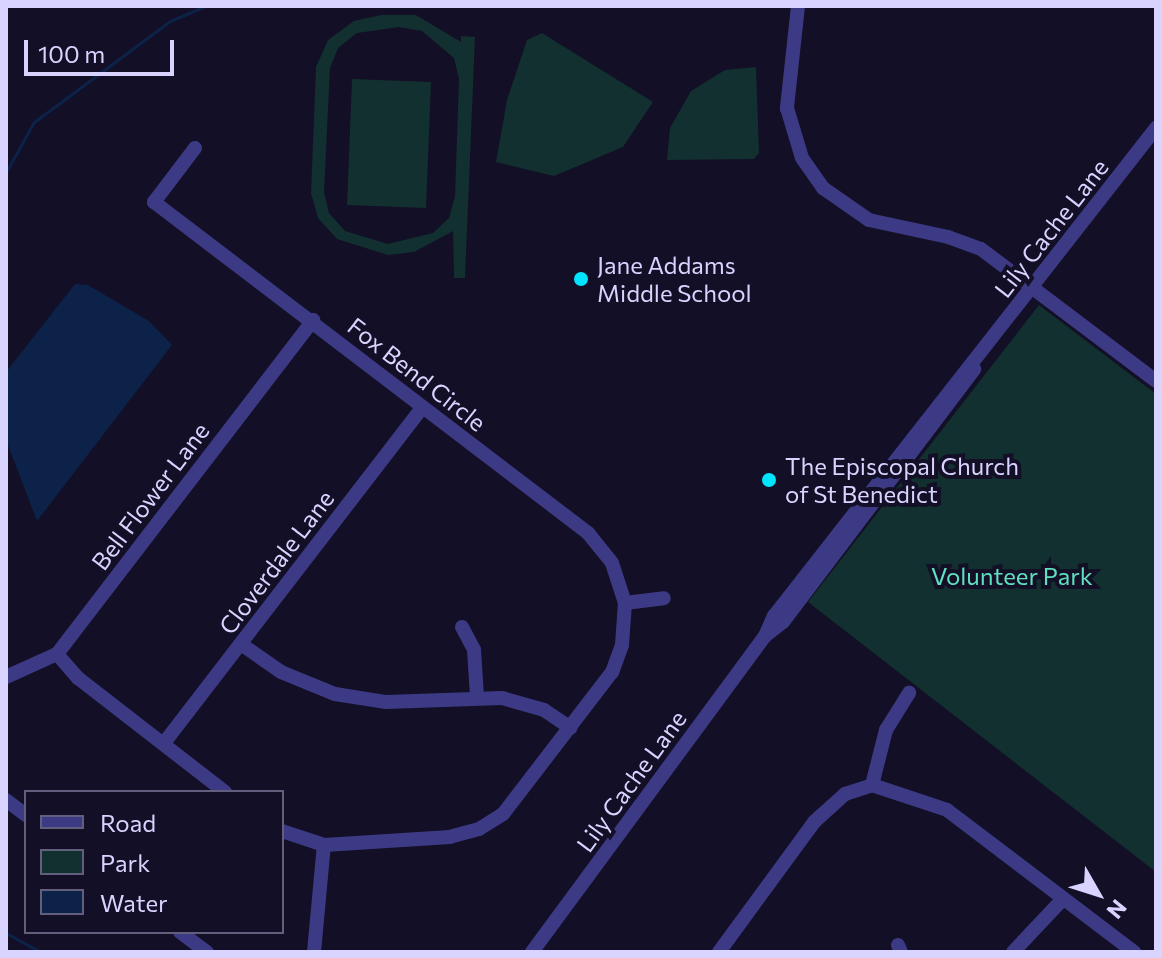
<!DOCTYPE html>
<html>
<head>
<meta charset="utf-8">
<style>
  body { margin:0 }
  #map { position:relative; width:1162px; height:958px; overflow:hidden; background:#130f26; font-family:Commissioner,sans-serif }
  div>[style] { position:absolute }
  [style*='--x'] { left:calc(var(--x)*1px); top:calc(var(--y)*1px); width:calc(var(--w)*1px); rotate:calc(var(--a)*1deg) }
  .green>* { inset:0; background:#12302f }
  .water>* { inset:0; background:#0c2248 }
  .stream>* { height:3px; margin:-1.5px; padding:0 1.5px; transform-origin:1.5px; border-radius:1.5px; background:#0c2248 }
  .minor>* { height:14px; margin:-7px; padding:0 7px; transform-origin:7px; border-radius:7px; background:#3d3a85 }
  .dots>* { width:22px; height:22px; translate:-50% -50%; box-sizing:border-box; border:4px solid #130f26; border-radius:50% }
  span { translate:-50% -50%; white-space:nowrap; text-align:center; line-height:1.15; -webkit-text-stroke:8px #130f26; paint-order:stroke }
  .street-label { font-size:24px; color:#d9d4ff }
  .poi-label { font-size:24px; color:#d9d4ff }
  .left { translate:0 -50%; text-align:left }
  .park-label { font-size:24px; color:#5fe0c0 }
  .frame { position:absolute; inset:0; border:8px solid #d9d4ff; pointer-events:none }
  .legend { position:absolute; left:24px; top:790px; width:260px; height:144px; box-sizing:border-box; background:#130f26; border:2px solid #625e7d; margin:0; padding:10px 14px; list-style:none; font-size:24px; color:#d9d4ff }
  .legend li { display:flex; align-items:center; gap:16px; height:40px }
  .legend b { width:40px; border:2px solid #625e7d }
  .north { position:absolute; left:1058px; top:854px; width:80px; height:80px; -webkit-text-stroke:6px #130f26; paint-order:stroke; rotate:129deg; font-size:22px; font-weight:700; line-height:32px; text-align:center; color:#d9d4ff }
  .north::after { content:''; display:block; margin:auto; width:28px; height:36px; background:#d9d4ff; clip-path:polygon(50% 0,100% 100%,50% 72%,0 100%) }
  .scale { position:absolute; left:24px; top:40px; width:150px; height:36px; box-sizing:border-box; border:4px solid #d9d4ff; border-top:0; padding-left:10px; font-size:24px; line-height:28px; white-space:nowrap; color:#d9d4ff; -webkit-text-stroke:6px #130f26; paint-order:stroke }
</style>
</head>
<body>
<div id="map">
  <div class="green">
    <i style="clip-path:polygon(evenodd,381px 15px,416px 15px,461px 42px,461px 36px,475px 37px,465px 278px,454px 278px,453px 231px,414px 252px,388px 255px,337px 239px,318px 218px,311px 193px,316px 67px,328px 40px,354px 21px,381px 15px,399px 27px,422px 31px,454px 58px,459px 79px,455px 196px,449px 218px,433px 233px,388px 244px,345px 231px,329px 213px,324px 192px,330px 68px,338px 48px,357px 33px,399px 27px)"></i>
    <i style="clip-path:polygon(542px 33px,653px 102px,623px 147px,554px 176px,496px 162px,507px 100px,527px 40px)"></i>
    <i style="clip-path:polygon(756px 67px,759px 153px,754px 159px,667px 160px,670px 128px,691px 91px,725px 70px)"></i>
    <i style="clip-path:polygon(352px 79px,431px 82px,426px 208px,347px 205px)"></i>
    <i style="clip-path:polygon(1039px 305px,1156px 394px,1156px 872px,808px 602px)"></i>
  </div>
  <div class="water">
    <i style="clip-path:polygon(75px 284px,88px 285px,149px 321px,172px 345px,37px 521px,6px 440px,6px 372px)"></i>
  </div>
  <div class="stream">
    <i style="--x:6;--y:172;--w:57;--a:-60.8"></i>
    <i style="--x:34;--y:122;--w:169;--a:-36.6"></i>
    <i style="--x:170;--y:21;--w:38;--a:-23"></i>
    <i style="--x:6;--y:933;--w:39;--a:29"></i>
  </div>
  <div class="minor">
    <i style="--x:798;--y:6;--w:103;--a:96.2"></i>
    <i style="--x:787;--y:108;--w:52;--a:73.3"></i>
    <i style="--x:802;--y:158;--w:37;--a:55"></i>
    <i style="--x:823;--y:188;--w:56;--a:34.8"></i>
    <i style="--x:869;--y:220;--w:81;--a:12.1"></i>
    <i style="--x:948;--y:237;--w:35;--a:20"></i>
    <i style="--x:981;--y:249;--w:219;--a:37"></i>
    <i style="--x:195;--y:148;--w:68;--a:127.2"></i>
    <i style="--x:154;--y:202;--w:546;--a:37.33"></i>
    <i style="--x:588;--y:533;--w:38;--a:51"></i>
    <i style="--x:612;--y:563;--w:42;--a:72"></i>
    <i style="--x:625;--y:603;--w:42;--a:94.1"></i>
    <i style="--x:622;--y:645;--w:29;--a:110"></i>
    <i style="--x:612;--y:672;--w:179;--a:127.5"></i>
    <i style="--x:503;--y:814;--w:28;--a:148"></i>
    <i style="--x:479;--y:829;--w:30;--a:165"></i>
    <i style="--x:450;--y:837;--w:126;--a:176.4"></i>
    <i style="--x:324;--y:845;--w:44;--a:-161.6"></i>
    <i style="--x:625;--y:603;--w:39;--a:-7"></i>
    <i style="--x:462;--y:627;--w:26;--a:62"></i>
    <i style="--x:474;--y:650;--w:47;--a:86.3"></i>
    <i style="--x:765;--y:636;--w:23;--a:-38"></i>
    <i style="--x:783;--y:622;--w:317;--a:-52.9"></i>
    <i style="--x:241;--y:644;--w:49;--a:35"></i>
    <i style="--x:281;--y:672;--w:58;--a:22.2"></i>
    <i style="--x:335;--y:694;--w:52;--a:8.9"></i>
    <i style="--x:386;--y:702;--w:116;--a:-2"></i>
    <i style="--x:502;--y:698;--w:44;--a:15.9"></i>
    <i style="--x:544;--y:710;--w:32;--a:34"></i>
    <i style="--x:57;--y:654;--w:32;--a:49"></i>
    <i style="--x:78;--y:678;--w:186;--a:37.8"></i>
    <i style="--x:6;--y:677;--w:56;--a:-24.3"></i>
    <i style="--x:57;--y:654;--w:421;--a:-52.5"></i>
    <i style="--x:164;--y:743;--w:424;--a:-52.4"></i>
    <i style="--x:872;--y:785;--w:79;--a:18.4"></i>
    <i style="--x:947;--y:810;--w:235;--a:37.2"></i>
    <i style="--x:872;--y:785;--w:57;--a:-75.7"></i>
    <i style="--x:886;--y:730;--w:44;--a:-58.1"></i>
    <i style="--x:6;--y:800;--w:25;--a:37"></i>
    <i style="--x:180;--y:932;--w:34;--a:37"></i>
    <i style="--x:898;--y:945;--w:8;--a:67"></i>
    <i style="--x:314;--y:952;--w:107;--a:-84.7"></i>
    <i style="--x:532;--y:952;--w:393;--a:-53.6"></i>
    <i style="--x:765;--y:636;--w:22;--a:-66"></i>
    <i style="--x:774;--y:616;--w:620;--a:-51.95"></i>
    <i style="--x:719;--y:952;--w:161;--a:-53.8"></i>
    <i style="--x:814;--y:822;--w:42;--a:-42.1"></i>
    <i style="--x:845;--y:794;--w:28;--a:-18"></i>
    <i style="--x:1013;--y:952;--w:73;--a:-46.7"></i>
  </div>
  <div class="dots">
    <i style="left:581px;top:279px;background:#00e5ff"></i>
    <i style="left:769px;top:480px;background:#00e5ff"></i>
  </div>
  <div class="street-label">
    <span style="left:1051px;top:228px;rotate:-52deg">Lily Cache Lane</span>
    <span style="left:417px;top:374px;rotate:38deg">Fox Bend Circle</span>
    <span style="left:150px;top:496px;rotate:-53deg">Bell Flower Lane</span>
    <span style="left:276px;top:562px;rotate:-53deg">Cloverdale Lane</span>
    <span style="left:631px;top:781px;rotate:-54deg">Lily Cache Lane</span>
  </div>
  <div class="poi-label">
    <span class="left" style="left:597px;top:279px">Jane Addams<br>Middle School</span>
    <span class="left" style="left:785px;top:480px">The Episcopal Church<br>of St Benedict</span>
  </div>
  <div class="park-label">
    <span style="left:1012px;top:576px">Volunteer Park</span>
  </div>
  <div class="frame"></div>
  <ul class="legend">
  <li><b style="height:10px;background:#3d3a85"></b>Road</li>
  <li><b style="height:22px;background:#12302f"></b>Park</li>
  <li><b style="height:22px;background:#0c2248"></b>Water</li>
  </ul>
  <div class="north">N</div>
  <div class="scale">100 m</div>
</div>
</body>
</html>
